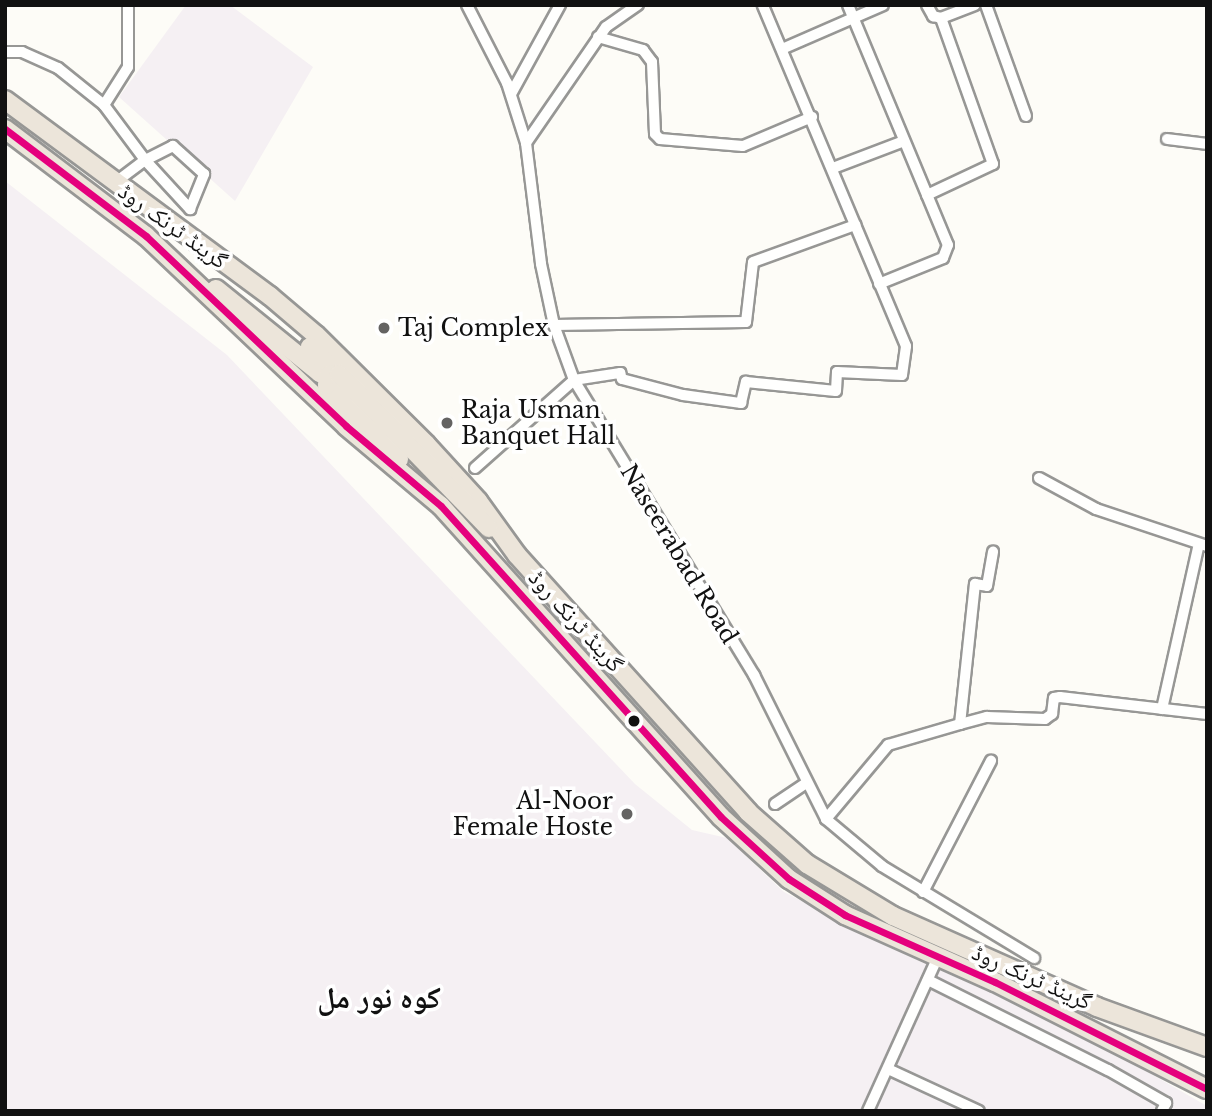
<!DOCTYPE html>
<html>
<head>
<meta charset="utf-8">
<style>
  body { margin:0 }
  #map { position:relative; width:1212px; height:1116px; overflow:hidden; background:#fdfcf7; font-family:"Libre Baskerville","Noto Naskh Arabic",serif }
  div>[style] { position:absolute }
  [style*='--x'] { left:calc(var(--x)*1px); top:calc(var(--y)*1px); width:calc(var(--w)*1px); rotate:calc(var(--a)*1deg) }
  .industrial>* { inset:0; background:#f5f0f3 }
  .roads { filter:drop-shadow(2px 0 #979795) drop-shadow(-2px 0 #979795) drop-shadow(0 2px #979795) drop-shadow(0 -2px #979795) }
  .minor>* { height:10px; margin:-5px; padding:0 5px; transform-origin:5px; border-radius:5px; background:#fffffe }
  .trunk>* { height:18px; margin:-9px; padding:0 9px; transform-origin:9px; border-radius:9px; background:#ece5da }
  .bus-1>* { height:7px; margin:-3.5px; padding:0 3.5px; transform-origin:3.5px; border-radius:3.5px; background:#e5007d }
  .dots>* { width:19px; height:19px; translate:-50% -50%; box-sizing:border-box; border:4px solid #fff; border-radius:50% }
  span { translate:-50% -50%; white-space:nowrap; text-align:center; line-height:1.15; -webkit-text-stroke:7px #fff; paint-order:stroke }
  .street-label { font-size:23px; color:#111 }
  .poi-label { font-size:23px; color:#111 }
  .left { translate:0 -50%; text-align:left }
  .right { translate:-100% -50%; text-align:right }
  .district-label { font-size:30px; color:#111; font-weight:700 }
  .frame { position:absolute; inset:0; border:7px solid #111; pointer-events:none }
</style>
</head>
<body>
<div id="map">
  <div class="industrial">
    <i style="clip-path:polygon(186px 5px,230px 5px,313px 67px,235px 201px,119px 97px)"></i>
    <i style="clip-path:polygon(5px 181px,227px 355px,635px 784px,692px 830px,727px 838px,784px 892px,914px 958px,1078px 1032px,1207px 1106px,1207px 1111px,5px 1111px)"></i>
  </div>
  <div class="roads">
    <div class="minor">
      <i style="--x:467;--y:5;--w:88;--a:62.9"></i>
      <i style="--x:507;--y:83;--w:63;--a:72.4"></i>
      <i style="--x:526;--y:143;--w:122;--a:82.9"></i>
      <i style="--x:541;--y:264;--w:62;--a:78"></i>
      <i style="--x:554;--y:325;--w:59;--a:70"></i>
      <i style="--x:574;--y:380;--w:346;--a:58.6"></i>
      <i style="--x:754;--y:675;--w:161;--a:63.4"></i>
      <i style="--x:826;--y:819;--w:73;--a:40"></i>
      <i style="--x:882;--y:866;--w:178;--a:31.2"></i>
      <i style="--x:848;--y:5;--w:260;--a:67.4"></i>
      <i style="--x:948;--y:245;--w:14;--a:111"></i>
      <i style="--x:943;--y:258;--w:69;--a:157.9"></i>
      <i style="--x:927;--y:5;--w:13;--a:61"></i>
      <i style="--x:933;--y:16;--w:8;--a:14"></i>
      <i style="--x:941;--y:18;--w:36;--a:-21"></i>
      <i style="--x:986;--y:5;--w:118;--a:70.2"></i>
      <i style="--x:598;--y:37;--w:47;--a:16.1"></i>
      <i style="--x:643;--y:50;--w:15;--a:53"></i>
      <i style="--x:652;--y:62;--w:72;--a:87.6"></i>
      <i style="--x:655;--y:134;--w:7;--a:45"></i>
      <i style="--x:660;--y:139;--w:83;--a:4.8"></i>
      <i style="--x:743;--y:146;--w:75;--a:-22.8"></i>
      <i style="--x:782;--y:49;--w:110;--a:-23.5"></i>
      <i style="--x:5;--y:52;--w:17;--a:0"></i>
      <i style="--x:22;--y:52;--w:39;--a:24"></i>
      <i style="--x:58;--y:68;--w:59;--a:38.8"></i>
      <i style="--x:104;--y:105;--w:69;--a:53.3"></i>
      <i style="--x:145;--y:160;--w:67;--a:47.4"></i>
      <i style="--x:190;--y:209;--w:38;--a:-68"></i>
      <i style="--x:204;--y:174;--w:42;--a:-137.9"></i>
      <i style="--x:173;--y:146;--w:31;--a:153"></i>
      <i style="--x:145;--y:160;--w:38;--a:143"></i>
      <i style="--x:511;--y:94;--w:102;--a:-61.2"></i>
      <i style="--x:104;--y:105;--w:45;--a:-57.7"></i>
      <i style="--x:128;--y:67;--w:62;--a:-90"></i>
      <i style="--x:1167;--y:139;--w:40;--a:7.1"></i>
      <i style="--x:526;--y:143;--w:141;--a:-55.4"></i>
      <i style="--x:606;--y:27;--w:39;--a:-35"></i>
      <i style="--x:833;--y:168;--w:76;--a:-20.8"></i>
      <i style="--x:927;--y:195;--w:73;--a:-25.2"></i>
      <i style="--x:993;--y:164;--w:155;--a:-109.6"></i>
      <i style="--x:554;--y:325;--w:192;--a:-0.9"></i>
      <i style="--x:746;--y:322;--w:60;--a:-83.3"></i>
      <i style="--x:753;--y:262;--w:109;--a:-19.9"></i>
      <i style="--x:475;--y:468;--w:132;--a:-41.6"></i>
      <i style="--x:574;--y:380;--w:47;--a:-8.7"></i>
      <i style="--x:620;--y:373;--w:6;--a:72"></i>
      <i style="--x:622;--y:379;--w:63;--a:14.7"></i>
      <i style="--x:683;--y:395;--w:59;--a:7.9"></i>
      <i style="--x:741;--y:403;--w:22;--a:-77"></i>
      <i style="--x:746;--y:382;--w:90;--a:5.7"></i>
      <i style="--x:836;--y:391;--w:19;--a:-87"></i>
      <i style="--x:837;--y:372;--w:65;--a:2.6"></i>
      <i style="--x:902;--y:375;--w:29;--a:-82"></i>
      <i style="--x:906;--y:346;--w:370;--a:-112.8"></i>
      <i style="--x:1039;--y:478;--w:65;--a:28.5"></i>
      <i style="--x:1096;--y:509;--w:117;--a:18.4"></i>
      <i style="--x:1162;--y:709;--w:169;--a:-77.4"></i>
      <i style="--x:960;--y:724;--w:141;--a:-83.9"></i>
      <i style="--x:975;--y:584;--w:12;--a:9"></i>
      <i style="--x:987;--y:586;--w:35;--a:-80"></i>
      <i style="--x:775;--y:804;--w:37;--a:-34"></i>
      <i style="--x:826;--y:819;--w:97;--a:-50"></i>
      <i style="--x:888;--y:745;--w:75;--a:-16.3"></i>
      <i style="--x:960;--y:724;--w:28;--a:-15"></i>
      <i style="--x:987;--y:717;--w:58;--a:2"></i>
      <i style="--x:1045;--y:719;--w:9;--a:-36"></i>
      <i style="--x:1052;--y:714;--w:16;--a:-83"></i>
      <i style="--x:1054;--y:698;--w:6;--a:-9"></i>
      <i style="--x:1060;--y:697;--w:148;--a:6.6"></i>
      <i style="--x:923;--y:892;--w:148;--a:-62.6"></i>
      <i style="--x:928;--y:980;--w:201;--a:26.6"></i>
      <i style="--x:1108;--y:1070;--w:67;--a:29.6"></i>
      <i style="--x:1166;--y:1103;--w:9;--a:117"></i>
      <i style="--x:888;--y:1069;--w:100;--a:24.8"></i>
      <i style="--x:868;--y:1111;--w:169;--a:-65.6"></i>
    </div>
    <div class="trunk">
      <i style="--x:5;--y:100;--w:330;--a:36.5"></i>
      <i style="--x:270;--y:296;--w:60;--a:40.3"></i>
      <i style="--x:316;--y:335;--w:155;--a:44.7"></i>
      <i style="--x:426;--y:444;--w:77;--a:47.6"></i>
      <i style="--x:478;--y:501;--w:67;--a:54.2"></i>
      <i style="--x:517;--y:555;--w:346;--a:48"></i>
      <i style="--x:748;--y:812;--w:79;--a:41.4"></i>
      <i style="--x:807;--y:864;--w:100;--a:31.2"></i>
      <i style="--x:893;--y:916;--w:223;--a:24"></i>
      <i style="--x:1097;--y:1007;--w:117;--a:20"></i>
      <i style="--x:5;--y:129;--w:177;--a:37.2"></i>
      <i style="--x:146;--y:236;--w:276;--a:43.5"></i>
      <i style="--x:346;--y:426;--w:124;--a:40.1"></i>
      <i style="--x:441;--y:506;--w:418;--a:48"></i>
      <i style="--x:721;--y:817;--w:92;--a:42.4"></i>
      <i style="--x:789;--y:879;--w:67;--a:32.7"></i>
      <i style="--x:845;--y:915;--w:164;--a:24.1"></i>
      <i style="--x:995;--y:982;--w:237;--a:26.8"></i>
      <i style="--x:216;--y:289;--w:134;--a:38.9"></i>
      <i style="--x:320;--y:373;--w:13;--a:-61"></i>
      <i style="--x:326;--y:362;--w:22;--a:-137"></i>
      <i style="--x:399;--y:459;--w:103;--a:-134.2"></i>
      <i style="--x:327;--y:385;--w:10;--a:-79"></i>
      <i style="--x:329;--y:375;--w:10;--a:-6"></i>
      <i style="--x:339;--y:374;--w:215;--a:45.8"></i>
    </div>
  </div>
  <div class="bus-1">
    <i style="--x:5;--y:129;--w:177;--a:37.2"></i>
    <i style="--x:146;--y:236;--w:276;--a:43.5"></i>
    <i style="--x:346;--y:426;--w:124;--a:40.1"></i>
    <i style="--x:441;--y:506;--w:418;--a:48"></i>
    <i style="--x:721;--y:817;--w:92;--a:42.4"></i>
    <i style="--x:789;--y:879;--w:67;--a:32.7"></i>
    <i style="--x:845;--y:915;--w:164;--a:24.1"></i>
    <i style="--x:995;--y:982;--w:237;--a:26.8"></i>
  </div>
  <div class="dots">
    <i style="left:384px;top:328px;background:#646362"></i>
    <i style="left:447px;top:423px;background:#646362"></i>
    <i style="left:634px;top:721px;background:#111"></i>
    <i style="left:627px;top:814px;background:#646362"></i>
  </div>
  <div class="street-label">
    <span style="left:173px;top:226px;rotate:36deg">گرینڈ ٹرنک روڈ</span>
    <span style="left:679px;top:554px;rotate:59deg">Naseerabad Road</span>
    <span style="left:576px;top:621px;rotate:48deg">گرینڈ ٹرنک روڈ</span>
    <span style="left:1032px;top:977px;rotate:24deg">گرینڈ ٹرنک روڈ</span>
  </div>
  <div class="poi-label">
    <span class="left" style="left:398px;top:328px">Taj Complex</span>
    <span class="left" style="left:461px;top:423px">Raja Usman<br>Banquet Hall</span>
    <span class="right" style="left:613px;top:814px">Al-Noor<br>Female Hoste</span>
  </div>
  <div class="district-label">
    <span style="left:379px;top:998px">کوہ نور مل</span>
  </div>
  <div class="frame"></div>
</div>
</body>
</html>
